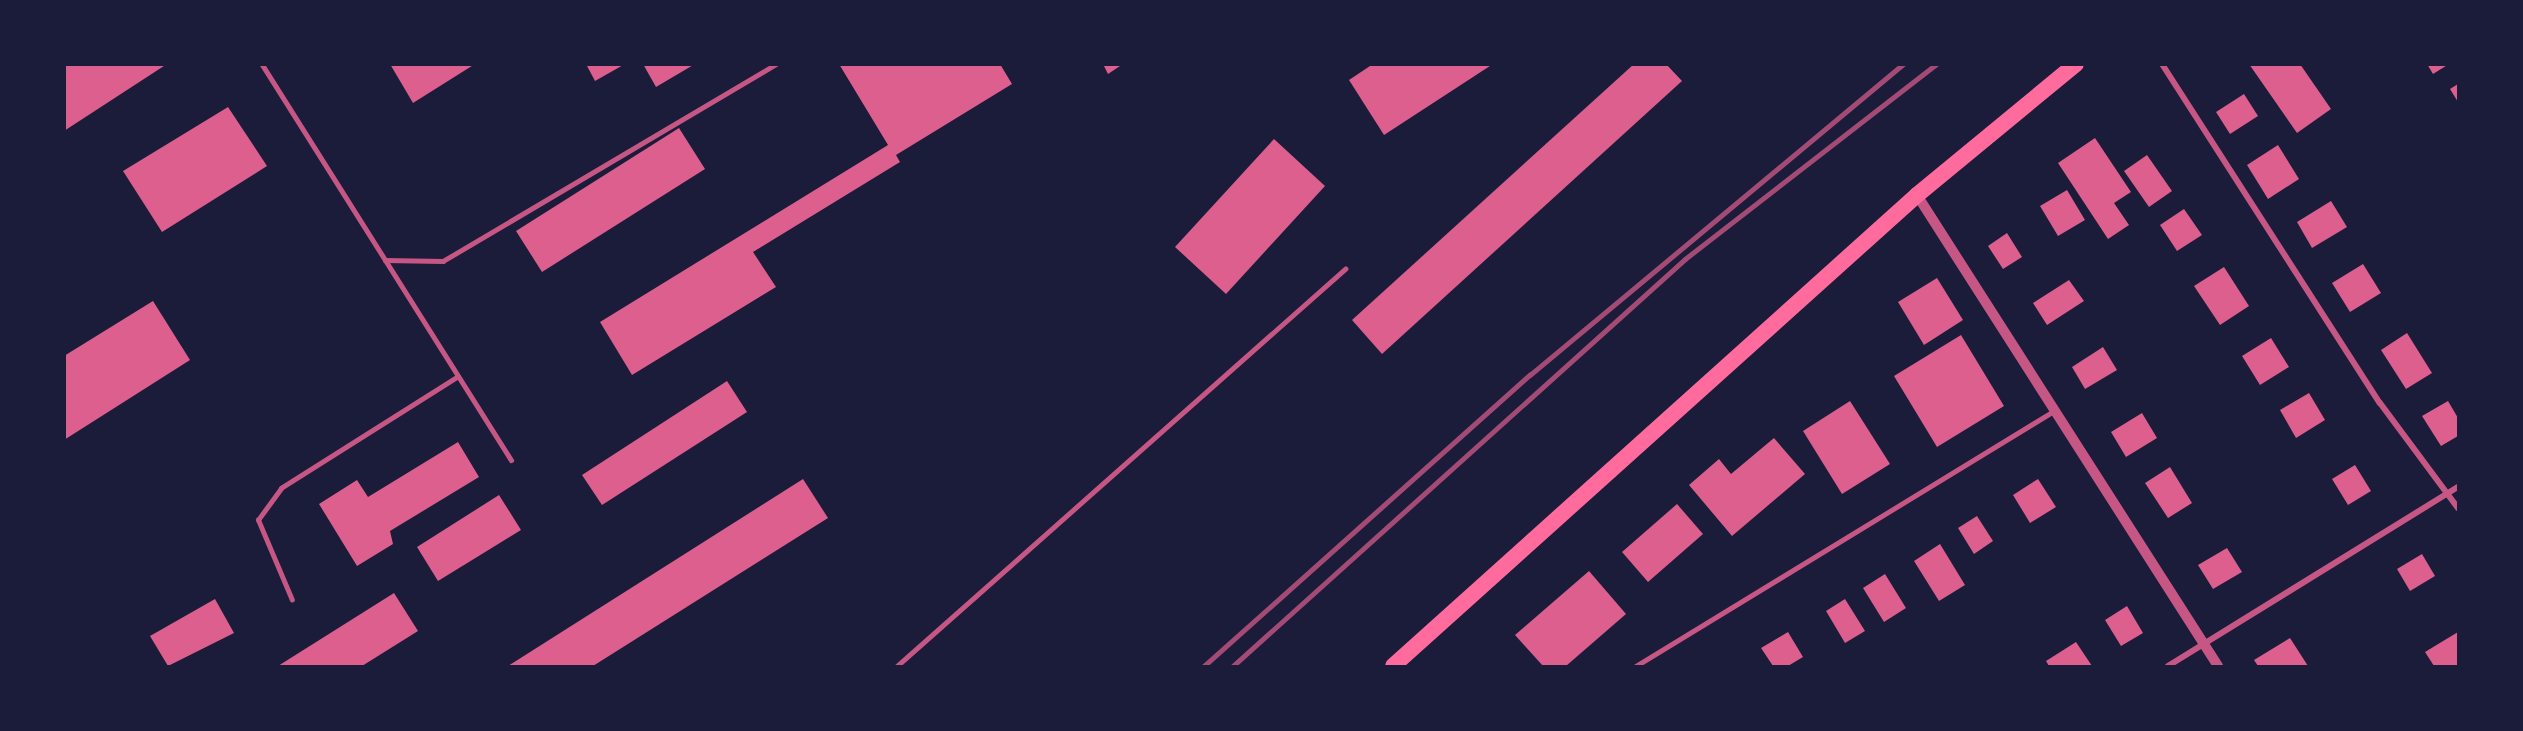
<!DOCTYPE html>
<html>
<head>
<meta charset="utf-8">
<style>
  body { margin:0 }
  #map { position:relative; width:2523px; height:731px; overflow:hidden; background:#1b1b3a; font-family:"Nunito Sans",sans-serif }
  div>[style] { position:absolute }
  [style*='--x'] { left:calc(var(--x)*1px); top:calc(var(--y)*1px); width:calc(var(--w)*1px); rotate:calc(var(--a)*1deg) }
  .building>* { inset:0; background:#dd5f8e }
  .service>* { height:4.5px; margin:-2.25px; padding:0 2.25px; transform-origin:2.25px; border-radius:2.25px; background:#c65784 }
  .minor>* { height:6px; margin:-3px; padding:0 3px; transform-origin:3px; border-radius:3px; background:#c65784 }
  .tertiary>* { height:10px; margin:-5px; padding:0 5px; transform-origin:5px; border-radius:5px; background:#c65784 }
  .trunk>* { height:16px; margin:-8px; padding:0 8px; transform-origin:8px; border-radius:8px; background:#ff6b9d }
  .rail>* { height:4.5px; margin:-2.25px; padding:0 2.25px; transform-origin:2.25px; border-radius:2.25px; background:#a44b75 }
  span { translate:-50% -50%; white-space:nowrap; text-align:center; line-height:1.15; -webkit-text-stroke:6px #1b1b3a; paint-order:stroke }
  .frame { position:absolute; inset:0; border:66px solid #1b1b3a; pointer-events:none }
</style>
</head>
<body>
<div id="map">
  <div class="building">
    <i style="clip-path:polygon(64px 64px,167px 64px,64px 131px)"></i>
    <i style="clip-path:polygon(390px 64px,475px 64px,413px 103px)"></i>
    <i style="clip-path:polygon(586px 64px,625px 64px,595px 81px)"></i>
    <i style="clip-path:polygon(643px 64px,695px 64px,656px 87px)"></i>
    <i style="clip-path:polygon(839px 64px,1000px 64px,1012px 84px,896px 155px,900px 162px,753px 252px,776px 287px,632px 375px,600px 322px,888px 145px)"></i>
    <i style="clip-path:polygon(1103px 64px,1123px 64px,1108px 74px)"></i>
    <i style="clip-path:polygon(1373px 64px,1493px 64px,1384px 135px,1349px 80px)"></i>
    <i style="clip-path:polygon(1634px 64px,1666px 64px,1682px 81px,1382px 354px,1352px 320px)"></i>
    <i style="clip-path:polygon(2249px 64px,2300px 64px,2331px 109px,2297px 133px)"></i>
    <i style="clip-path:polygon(2427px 64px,2449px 64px,2433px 74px)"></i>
    <i style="clip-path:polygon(2458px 84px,2458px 102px,2450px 89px)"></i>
    <i style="clip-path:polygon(2244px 94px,2258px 116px,2230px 134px,2216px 112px)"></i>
    <i style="clip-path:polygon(228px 107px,267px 166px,162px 232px,123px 171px)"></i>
    <i style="clip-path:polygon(679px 128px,705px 169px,542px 272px,516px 231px)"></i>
    <i style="clip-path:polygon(2095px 138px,2131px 192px,2114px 203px,2129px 225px,2108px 239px,2058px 163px)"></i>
    <i style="clip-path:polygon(1274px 139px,1325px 186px,1226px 294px,1175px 247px)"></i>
    <i style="clip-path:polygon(2278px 145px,2299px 179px,2268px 199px,2247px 165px)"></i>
    <i style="clip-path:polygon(2147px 155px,2172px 191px,2149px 207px,2124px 171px)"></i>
    <i style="clip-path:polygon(2067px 190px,2085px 220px,2058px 236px,2040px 206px)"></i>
    <i style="clip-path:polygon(2331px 201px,2347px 227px,2312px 248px,2297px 222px)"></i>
    <i style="clip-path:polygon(2184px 209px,2202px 235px,2177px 251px,2160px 225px)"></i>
    <i style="clip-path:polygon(2007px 233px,2022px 257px,2003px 269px,1988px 246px)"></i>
    <i style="clip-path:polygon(2363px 264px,2381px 293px,2350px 312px,2332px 283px)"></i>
    <i style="clip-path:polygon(2224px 267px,2249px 306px,2220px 325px,2194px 286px)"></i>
    <i style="clip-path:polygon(1937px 278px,1963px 320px,1924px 345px,1898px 302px)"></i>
    <i style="clip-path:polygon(2069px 280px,2084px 301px,2047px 325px,2033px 303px)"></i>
    <i style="clip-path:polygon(153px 301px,190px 360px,64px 440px,64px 356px)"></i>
    <i style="clip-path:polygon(2407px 333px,2432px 373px,2406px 389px,2381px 350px)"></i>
    <i style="clip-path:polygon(1961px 335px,2004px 406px,1937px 447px,1894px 376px)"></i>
    <i style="clip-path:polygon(2271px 338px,2289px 367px,2260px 385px,2242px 356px)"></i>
    <i style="clip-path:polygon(2103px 347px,2117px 370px,2085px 389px,2072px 367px)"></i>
    <i style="clip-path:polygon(727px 381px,747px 412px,602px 505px,582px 475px)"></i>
    <i style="clip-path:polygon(2309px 393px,2325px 420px,2296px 438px,2280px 410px)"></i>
    <i style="clip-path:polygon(1850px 401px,1890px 464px,1842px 494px,1803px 431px)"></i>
    <i style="clip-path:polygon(2448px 401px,2458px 418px,2458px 436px,2441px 446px,2422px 416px)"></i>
    <i style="clip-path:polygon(2142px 413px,2157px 438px,2126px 457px,2111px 432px)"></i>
    <i style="clip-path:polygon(1774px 438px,1805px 474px,1732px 536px,1689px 485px,1719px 459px,1731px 474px)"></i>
    <i style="clip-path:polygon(458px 442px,479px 477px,390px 531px,393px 544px,357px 566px,319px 504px,357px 480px,368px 497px)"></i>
    <i style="clip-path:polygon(2355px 465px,2371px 491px,2348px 505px,2332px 479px)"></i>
    <i style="clip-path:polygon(2170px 467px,2192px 503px,2168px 518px,2145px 483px)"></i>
    <i style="clip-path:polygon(803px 479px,828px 518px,593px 666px,508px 666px)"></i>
    <i style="clip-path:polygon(2038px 479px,2056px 507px,2030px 523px,2013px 495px)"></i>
    <i style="clip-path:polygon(499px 495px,521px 530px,438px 581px,417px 547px)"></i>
    <i style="clip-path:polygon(1677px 504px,1703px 534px,1648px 582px,1622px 552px)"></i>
    <i style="clip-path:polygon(1977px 516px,1993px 541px,1974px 554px,1958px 528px)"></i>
    <i style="clip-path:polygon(1940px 544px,1965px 585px,1939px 601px,1914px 561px)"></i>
    <i style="clip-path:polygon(2227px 548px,2242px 572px,2213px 589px,2198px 565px)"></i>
    <i style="clip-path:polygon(2422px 554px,2435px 576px,2410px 591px,2397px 569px)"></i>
    <i style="clip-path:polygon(1589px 571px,1626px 614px,1566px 666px,1543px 666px,1515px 635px)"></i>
    <i style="clip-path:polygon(1885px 574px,1906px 608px,1884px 622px,1863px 588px)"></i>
    <i style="clip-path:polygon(394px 593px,418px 631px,362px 666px,278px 666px)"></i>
    <i style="clip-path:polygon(215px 599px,234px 633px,168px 666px,150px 636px)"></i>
    <i style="clip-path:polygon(1845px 599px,1865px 631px,1845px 643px,1826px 611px)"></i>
    <i style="clip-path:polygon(2127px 606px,2143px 633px,2121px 646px,2105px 620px)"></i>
    <i style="clip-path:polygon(1788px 632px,1803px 657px,1788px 666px,1773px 666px,1761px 648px)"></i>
    <i style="clip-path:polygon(2458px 632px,2458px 666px,2434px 666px,2425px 652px)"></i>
    <i style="clip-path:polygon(2290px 638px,2308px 666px,2258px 666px,2254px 660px)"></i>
    <i style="clip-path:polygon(2076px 642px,2092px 666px,2049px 666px,2046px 661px)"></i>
  </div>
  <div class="service">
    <i style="--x:262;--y:64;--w:468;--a:57.8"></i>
    <i style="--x:385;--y:260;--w:58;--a:1"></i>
    <i style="--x:443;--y:261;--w:387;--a:-30.6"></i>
    <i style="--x:292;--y:600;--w:87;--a:-113"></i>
    <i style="--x:258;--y:520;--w:39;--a:-54"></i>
    <i style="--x:281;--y:488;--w:209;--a:-32.3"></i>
    <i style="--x:897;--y:666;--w:599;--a:-41.55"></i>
    <i style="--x:1636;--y:666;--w:491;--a:-31.4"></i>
  </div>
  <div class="minor">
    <i style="--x:2162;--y:64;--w:403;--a:57.3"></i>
    <i style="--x:2380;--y:403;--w:131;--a:53.4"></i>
    <i style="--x:2168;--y:666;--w:341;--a:-31.7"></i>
  </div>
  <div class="tertiary">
    <i style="--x:1917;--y:195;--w:559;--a:57.42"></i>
  </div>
  <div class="trunk">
    <i style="--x:1393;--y:666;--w:705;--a:-41.95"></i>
    <i style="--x:1917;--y:195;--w:206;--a:-39.5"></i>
  </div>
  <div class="rail">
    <i style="--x:1204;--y:666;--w:437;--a:-41.8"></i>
    <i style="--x:1530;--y:375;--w:486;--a:-39.8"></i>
    <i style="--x:1233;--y:666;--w:608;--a:-42"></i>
    <i style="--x:1685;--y:259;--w:318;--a:-37.8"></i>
  </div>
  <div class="frame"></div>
</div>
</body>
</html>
